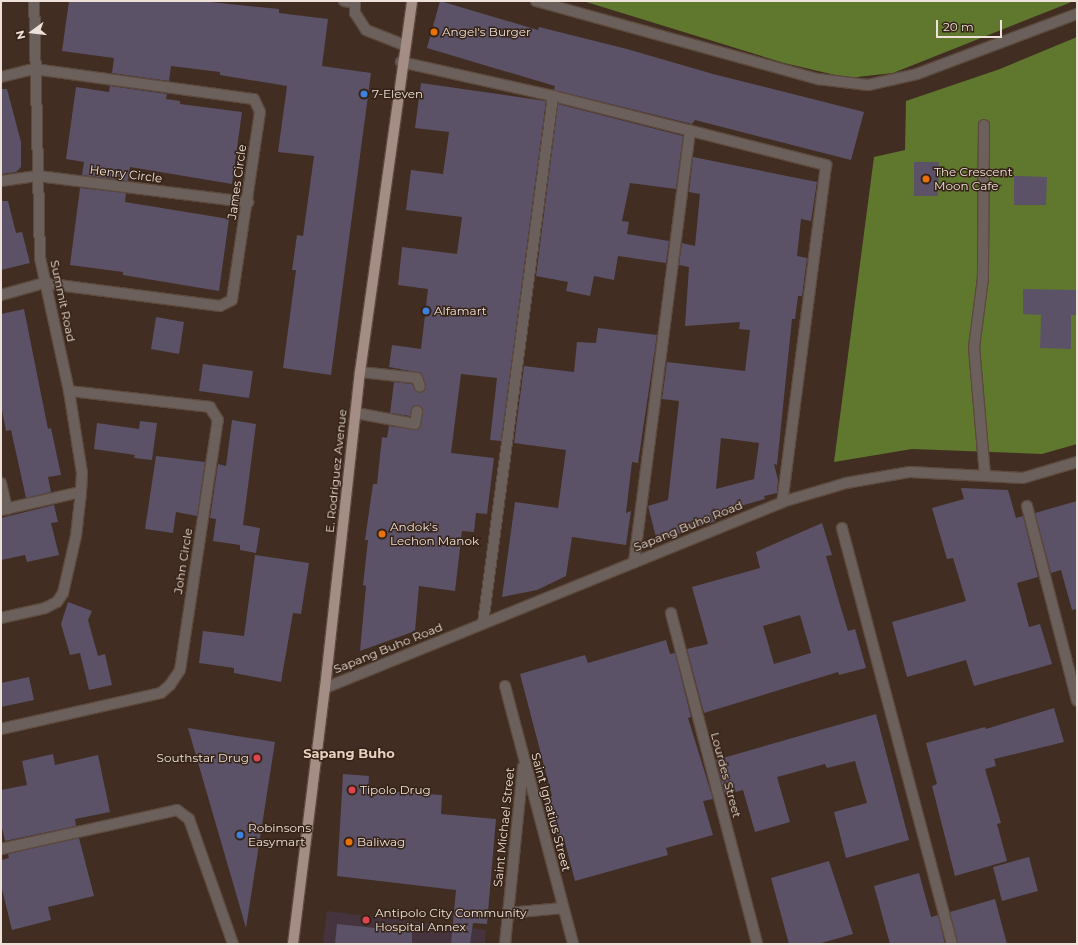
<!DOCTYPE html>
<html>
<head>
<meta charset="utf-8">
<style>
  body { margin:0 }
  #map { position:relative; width:1078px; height:945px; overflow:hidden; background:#412d21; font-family:Montserrat,sans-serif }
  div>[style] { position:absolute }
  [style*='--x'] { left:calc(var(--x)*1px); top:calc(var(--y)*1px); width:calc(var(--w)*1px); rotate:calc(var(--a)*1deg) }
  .medical>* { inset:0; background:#45343d }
  .forest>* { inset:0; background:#5f782e }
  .building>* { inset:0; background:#5b5268 }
  .roads { filter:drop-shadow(1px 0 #5d4a3e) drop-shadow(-1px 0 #5d4a3e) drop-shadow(0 1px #5d4a3e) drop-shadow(0 -1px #5d4a3e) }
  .service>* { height:10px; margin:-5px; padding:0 5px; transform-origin:5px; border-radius:5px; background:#6c605c }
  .minor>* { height:10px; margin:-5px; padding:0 5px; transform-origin:5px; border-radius:5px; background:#6c605c }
  .tertiary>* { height:10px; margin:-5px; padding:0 5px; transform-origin:5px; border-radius:5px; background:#6c605c }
  .primary>* { height:10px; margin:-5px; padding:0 5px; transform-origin:5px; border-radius:5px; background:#a48d84 }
  .dots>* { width:11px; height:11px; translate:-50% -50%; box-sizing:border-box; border:2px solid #362317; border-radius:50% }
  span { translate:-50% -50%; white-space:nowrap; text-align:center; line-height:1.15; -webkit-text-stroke:3px #362317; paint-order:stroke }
  .poi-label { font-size:12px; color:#eee1d9 }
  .left { translate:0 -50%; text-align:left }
  .right { translate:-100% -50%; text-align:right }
  .street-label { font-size:12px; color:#eee1d9 }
  .neighbourhood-label { font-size:13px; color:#e8cfbf; font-weight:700 }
  .frame { position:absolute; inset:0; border:2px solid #eee1d9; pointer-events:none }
  .north { position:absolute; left:12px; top:12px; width:40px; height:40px; -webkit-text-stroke:3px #362317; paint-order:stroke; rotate:255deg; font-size:11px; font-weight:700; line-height:16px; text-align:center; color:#eee1d9 }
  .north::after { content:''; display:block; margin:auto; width:14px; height:18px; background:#eee1d9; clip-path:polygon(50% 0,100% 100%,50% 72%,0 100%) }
  .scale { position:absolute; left:936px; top:20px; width:66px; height:18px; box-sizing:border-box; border:2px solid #eee1d9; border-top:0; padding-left:5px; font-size:12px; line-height:14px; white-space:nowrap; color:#eee1d9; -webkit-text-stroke:3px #362317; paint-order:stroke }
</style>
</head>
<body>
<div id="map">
  <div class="medical">
    <i style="clip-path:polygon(327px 911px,486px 930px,485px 944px,323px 944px)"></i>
  </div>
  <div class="forest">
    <i style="clip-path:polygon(583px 1px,1074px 1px,893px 73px,848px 78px,784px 63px)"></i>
    <i style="clip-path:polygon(1077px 37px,1077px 444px,1042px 454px,912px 449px,834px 462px,874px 157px,905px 150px,906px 101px,1000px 69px)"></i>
  </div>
  <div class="building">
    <i style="clip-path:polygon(69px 1px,200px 1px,279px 9px,279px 13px,328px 19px,322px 66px,371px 73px,331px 375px,283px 368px,296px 270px,292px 270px,297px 235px,303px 236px,314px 156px,278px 152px,287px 86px,220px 75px,220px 72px,171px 66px,169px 81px,112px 73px,114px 58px,62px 51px)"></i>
    <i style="clip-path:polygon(440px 1px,538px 30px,539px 27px,627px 49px,713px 74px,864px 112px,851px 160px,695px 120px,692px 124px,554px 90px,555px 86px,427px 48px)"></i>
    <i style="clip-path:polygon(421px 83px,546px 101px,501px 441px,490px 440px,497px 378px,461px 374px,451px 453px,494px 458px,487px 514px,476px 513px,474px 532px,462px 531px,455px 591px,419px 586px,415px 631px,360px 651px,366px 586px,363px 585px,368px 540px,365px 540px,373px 484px,377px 484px,382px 437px,387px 438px,389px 426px,418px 430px,421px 425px,423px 412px,418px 405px,412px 407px,410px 416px,390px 413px,394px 382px,412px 384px,419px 393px,426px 388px,421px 373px,389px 367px,392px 345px,421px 349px,428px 289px,398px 285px,402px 247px,457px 254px,462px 217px,406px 210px,411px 170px,443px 174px,449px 132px,415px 128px)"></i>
    <i style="clip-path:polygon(110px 86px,167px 94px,166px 99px,180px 101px,180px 104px,242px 112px,232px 184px,130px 167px,128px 181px,82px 175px,84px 162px,66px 159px,76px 87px,109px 92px)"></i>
    <i style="clip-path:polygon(1px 89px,7px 89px,21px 142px,21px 167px,16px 172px,1px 174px)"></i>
    <i style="clip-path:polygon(558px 104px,683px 136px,676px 189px,630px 183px,622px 221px,629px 222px,627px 234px,669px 241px,666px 263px,618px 256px,614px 280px,594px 276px,590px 296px,566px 291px,568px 282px,536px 276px)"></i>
    <i style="clip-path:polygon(evenodd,693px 157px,817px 182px,811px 221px,801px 219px,797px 256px,807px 258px,802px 296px,798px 296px,795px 319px,792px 319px,777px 465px,774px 464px,778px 480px,777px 493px,764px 496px,765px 499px,737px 507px,738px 511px,714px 517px,716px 521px,657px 541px,648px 506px,668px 500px,679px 401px,662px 399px,667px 362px,745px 371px,750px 330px,739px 329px,740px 322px,685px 326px,689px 267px,679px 265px,682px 243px,695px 246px,700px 194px,689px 192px,693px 157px,721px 438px,759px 443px,754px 479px,716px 489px,721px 438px)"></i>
    <i style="clip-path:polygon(914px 162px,939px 162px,938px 196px,914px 196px)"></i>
    <i style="clip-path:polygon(1014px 176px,1047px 177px,1046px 205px,1014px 205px)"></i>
    <i style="clip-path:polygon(80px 188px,126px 193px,125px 202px,229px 219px,219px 291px,123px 275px,123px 272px,70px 265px)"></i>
    <i style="clip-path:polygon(1px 201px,8px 201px,16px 233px,22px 232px,30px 263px,1px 270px)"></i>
    <i style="clip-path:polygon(1023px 289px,1077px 290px,1077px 315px,1071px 315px,1071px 349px,1040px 348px,1041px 315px,1023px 314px)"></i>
    <i style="clip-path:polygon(24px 309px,48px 429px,51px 428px,61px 475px,48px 477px,51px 492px,26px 498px,11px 430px,6px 431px,1px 405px,1px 314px)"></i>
    <i style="clip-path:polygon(156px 317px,184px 322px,179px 354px,151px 349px)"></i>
    <i style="clip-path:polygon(598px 328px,657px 335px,638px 463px,632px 462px,626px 513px,631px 511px,626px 545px,572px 537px,566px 576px,537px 590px,502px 597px,515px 502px,558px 508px,566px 450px,514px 443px,524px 366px,574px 372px,577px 342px,596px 343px)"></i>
    <i style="clip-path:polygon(203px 364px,253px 371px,249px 398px,199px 391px)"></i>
    <i style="clip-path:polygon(232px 420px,256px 424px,243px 525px,260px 528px,256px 553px,240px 550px,240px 545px,213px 541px,216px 519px,210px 518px,218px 464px,226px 466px)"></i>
    <i style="clip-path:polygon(140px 421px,157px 423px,152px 460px,134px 458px,135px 455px,94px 449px,97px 423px,139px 429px)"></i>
    <i style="clip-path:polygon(156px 456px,205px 462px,197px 516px,176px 512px,173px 533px,145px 529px)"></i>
    <i style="clip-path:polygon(961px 488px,1008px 490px,1016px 518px,1023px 516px,1038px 577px,1017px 583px,1029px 627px,1040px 624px,1052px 664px,974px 686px,966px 660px,907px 677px,892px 622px,966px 601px,953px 558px,947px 559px,932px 508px,964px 499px)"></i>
    <i style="clip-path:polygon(1077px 501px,1077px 609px,1072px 610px,1061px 570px,1051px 573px,1035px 513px)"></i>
    <i style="clip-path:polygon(54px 505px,58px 522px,51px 523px,59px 555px,27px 562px,25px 555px,1px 560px,1px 518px)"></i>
    <i style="clip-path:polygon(evenodd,822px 523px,832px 555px,826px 556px,840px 605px,848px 631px,855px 629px,866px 668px,839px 675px,838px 672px,704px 713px,687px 649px,708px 644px,692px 587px,760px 568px,756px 552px,822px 523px,800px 615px,811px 653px,774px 664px,763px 626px,800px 615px)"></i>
    <i style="clip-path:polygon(255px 555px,309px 563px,301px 614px,293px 613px,281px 682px,234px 673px,234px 668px,199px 663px,203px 631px,244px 636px)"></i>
    <i style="clip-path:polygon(68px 602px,92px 611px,88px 620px,98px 656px,105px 654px,112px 685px,89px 690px,80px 653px,70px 655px,61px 624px)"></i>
    <i style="clip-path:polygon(666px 640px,670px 654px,675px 653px,691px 717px,688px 718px,713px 799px,703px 801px,713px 835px,666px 848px,668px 855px,575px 881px,564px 839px,559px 840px,545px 798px,552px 796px,520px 674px,585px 655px,588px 663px)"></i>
    <i style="clip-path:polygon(29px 677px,34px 700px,1px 707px,1px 683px)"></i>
    <i style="clip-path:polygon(1054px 708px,1064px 742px,994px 759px,996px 766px,985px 769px,1001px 823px,997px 824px,1007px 861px,955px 876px,932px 786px,937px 784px,926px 743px,985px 727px,986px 729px)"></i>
    <i style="clip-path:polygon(876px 714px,909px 840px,846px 858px,834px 812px,867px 803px,855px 761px,827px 768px,825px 764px,777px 777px,790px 822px,755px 832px,743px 790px,725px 795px,716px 760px)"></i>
    <i style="clip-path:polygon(188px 728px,275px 742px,246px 928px)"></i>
    <i style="clip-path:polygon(53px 754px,55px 765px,98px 755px,110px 812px,75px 819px,76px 826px,5px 841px,1px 823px,1px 790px,27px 785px,22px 761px)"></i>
    <i style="clip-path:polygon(343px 774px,369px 776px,368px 790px,442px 795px,441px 814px,496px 819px,487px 924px,473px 923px,470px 944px,451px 944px,456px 890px,337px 876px)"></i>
    <i style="clip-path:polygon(79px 838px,94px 896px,48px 907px,51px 920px,12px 930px,1px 885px,1px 860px,9px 858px,8px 854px)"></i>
    <i style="clip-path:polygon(1029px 857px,1038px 891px,1002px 901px,993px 867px)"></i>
    <i style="clip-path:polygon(829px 861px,853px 934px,818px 944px,789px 944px,771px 878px)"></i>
    <i style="clip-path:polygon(919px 873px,931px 917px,938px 915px,945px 944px,890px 944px,874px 886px)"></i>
    <i style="clip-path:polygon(995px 899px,1007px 944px,958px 944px,950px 912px)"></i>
    <i style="clip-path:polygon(337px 924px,412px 932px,412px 944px,335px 944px)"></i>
  </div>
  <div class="roads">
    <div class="service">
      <i style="--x:536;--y:1;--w:293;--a:15.5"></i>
      <i style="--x:818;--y:79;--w:50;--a:6.8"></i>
      <i style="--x:868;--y:85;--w:50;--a:-12.7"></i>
      <i style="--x:917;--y:74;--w:171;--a:-20.6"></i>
      <i style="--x:984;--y:125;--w:153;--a:90.4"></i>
      <i style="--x:983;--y:278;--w:70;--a:97.4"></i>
      <i style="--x:974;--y:347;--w:129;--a:85.1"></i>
      <i style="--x:360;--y:372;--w:57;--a:6"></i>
      <i style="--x:417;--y:378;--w:9;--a:72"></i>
      <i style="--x:356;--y:413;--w:60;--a:10.6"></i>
      <i style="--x:415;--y:424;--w:13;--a:-81"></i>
    </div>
    <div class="minor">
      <i style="--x:401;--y:62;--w:156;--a:12.6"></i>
      <i style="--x:553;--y:96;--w:282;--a:14.2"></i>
      <i style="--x:826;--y:165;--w:340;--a:97.4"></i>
      <i style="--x:1;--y:77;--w:34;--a:-14"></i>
      <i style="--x:34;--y:69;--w:222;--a:7.8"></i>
      <i style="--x:254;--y:99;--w:14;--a:65"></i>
      <i style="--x:260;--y:112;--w:190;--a:98.5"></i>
      <i style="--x:232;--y:300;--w:13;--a:153"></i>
      <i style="--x:220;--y:306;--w:177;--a:-172.6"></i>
      <i style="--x:44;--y:283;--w:45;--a:164.4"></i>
      <i style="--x:1;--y:181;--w:37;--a:-8"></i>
      <i style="--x:38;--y:176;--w:212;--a:7.1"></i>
      <i style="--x:1;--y:483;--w:27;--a:77"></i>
      <i style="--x:1027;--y:506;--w:201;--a:75.6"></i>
      <i style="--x:1;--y:510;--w:82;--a:-12.7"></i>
      <i style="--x:842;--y:528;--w:430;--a:75.2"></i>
      <i style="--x:634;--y:562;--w:435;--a:-82.6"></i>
      <i style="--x:671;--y:613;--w:342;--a:75.4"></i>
      <i style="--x:1;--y:618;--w:45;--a:-12.8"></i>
      <i style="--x:45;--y:608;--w:13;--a:-27"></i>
      <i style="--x:57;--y:602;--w:11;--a:-56"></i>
      <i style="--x:63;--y:593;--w:58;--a:-77.2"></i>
      <i style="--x:76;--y:536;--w:44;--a:-83.5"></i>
      <i style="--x:81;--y:492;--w:19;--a:-87"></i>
      <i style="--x:82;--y:473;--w:83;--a:-99"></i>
      <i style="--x:69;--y:391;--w:136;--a:-102.3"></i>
      <i style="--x:40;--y:258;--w:257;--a:-91.3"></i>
      <i style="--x:483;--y:623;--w:532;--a:-82.43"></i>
      <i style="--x:505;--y:686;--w:267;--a:75.2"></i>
      <i style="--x:1;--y:729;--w:164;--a:-12.7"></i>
      <i style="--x:161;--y:693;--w:12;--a:-42"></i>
      <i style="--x:170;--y:685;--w:18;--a:-56"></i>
      <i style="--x:180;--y:670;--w:253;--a:-81.4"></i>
      <i style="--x:218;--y:420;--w:15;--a:-122"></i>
      <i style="--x:210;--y:407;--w:142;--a:-173.5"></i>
      <i style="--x:1;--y:849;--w:180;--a:-12.5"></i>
      <i style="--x:177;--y:810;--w:15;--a:37"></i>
      <i style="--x:189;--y:819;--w:133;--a:70.6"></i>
      <i style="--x:508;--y:913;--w:55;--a:-5.2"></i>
      <i style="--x:505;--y:944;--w:178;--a:-84.2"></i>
    </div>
    <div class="tertiary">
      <i style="--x:344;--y:1;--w:11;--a:10"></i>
      <i style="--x:355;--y:1;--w:12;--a:90"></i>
      <i style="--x:355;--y:13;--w:20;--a:57"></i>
      <i style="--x:366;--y:30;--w:41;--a:21.5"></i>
      <i style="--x:325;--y:688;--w:493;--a:-22.1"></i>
      <i style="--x:782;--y:502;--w:67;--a:-16.5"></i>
      <i style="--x:846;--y:483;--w:65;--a:-9.8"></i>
      <i style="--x:910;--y:472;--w:113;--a:3"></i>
      <i style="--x:1023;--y:478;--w:56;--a:-16.5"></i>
    </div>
    <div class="primary">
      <i style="--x:293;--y:944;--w:258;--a:-82.9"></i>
      <i style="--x:325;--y:688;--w:318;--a:-83.7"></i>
      <i style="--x:360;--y:372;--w:375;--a:-82"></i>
    </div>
  </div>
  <div class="dots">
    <i style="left:434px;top:32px;background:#e8710a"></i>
    <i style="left:364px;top:94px;background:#3f7fe0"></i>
    <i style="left:926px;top:179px;background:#e8710a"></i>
    <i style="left:426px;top:311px;background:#3f7fe0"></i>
    <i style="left:382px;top:534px;background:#e8710a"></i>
    <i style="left:257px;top:758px;background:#e0444e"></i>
    <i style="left:352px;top:790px;background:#e0444e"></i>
    <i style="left:240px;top:835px;background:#3f7fe0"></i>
    <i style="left:349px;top:842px;background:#e8710a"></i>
    <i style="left:366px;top:920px;background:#e0444e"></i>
  </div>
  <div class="poi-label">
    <span class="left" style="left:442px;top:32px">Angel's Burger</span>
    <span class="left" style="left:372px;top:94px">7-Eleven</span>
    <span class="left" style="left:934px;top:179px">The Crescent<br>Moon Cafe</span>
    <span class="left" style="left:434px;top:311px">Alfamart</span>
    <span class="left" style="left:390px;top:534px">Andok's<br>Lechon Manok</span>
    <span class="right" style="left:249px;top:758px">Southstar Drug</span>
    <span class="left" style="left:360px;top:790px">Tipolo Drug</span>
    <span class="left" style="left:248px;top:835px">Robinsons<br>Easymart</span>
    <span class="left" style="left:357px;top:842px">Baliwag</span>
    <span class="left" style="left:375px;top:920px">Antipolo City Community<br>Hospital Annex</span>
  </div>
  <div class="street-label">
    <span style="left:126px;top:174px;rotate:7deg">Henry Circle</span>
    <span style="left:237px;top:182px;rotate:-82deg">James Circle</span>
    <span style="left:63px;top:301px;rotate:78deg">Summit Road</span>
    <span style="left:336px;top:471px;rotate:-84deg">E. Rodriguez Avenue</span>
    <span style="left:688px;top:526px;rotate:-22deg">Sapang Buho Road</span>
    <span style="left:183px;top:561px;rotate:-81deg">John Circle</span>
    <span style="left:388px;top:648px;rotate:-22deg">Sapang Buho Road</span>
    <span style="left:726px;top:775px;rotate:75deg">Lourdes Street</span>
    <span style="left:551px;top:812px;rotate:75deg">Saint Ignatius Street</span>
    <span style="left:504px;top:827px;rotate:-84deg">Saint Michael Street</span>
  </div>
  <div class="neighbourhood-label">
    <span style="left:349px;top:753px">Sapang Buho</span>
  </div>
  <div class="frame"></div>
  <div class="north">N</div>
  <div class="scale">20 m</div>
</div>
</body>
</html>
